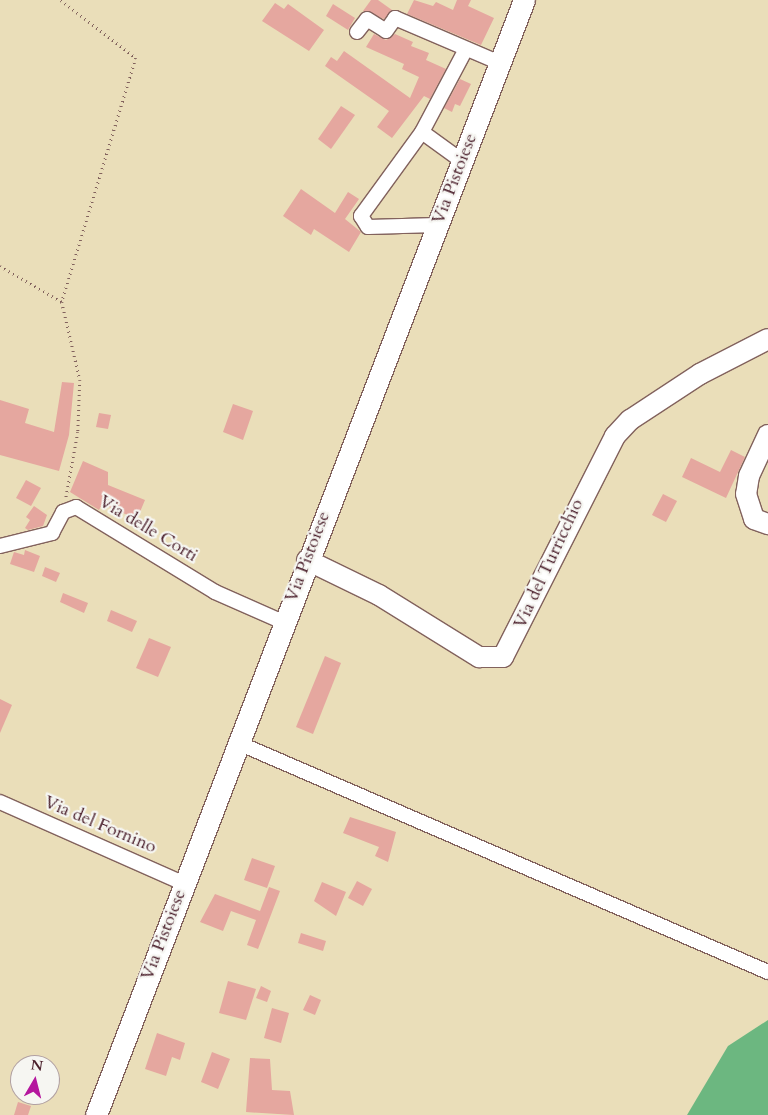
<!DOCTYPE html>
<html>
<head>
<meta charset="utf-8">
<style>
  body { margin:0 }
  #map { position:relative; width:768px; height:1115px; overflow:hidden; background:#eadeb9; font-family:Cardo,serif }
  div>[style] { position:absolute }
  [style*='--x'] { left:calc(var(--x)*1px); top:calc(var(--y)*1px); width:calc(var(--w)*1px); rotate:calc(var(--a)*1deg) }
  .forest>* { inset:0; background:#6cb780 }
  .building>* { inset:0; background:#e5a79f }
  .path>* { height:2.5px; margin-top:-1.25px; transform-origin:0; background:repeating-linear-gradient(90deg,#82625d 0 1px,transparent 0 5px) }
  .roads { filter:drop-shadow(1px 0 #82625d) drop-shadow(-1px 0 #82625d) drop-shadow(0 1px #82625d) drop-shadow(0 -1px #82625d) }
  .street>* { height:14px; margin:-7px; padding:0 7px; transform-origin:7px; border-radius:7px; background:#fff }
  .secondary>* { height:20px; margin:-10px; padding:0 10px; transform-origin:10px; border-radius:10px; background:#fff }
  .primary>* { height:21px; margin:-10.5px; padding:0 10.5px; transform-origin:10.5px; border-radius:10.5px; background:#fff }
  span { translate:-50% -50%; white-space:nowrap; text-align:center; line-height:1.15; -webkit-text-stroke:4.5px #f6f6f2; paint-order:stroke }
  .street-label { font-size:18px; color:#4a1f2b }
  .north { position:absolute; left:10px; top:1055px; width:50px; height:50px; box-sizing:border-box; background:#f6f6f2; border:1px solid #b1a0a2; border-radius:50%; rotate:8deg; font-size:14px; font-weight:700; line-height:20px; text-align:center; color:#4a1f2b }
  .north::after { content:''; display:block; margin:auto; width:18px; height:22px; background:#b5179e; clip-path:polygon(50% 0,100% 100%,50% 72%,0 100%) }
</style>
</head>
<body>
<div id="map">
  <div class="forest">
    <i style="clip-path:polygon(768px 1020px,768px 1115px,687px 1115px,728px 1046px)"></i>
  </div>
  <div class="building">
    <i style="clip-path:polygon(371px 0,378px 0,392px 10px,384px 19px,363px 11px)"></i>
    <i style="clip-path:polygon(414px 0,433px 6px,436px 2px,453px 10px,457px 0,471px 0,468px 6px,494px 18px,481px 45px,407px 14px)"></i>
    <i style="clip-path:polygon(275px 3px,284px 9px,288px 4px,324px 30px,309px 51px,262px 21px)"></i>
    <i style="clip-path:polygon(333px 4px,355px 18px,348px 30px,326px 16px)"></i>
    <i style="clip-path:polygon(374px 34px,386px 40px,395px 34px,413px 42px,411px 46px,429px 53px,426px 60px,446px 69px,430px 99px,424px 96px,392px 138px,377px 127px,389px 111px,325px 66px,331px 57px,337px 61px,344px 51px,410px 98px,419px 77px,402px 69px,404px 64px,366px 47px)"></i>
    <i style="clip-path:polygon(460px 79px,471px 84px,460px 106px,455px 104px,452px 112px,444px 108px)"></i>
    <i style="clip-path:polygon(341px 106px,355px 115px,331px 149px,318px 139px)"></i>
    <i style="clip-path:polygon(301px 189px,335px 213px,348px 192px,359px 199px,345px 219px,361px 232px,349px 252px,314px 229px,311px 235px,283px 216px)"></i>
    <i style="clip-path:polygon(62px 382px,74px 383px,69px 435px,59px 471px,0 455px,0 400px,29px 409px,25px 423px,54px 432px)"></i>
    <i style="clip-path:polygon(233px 404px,253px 411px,243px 440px,223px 432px)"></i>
    <i style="clip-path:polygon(99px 413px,111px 415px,108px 429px,96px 427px)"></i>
    <i style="clip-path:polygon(731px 450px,745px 457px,726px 498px,682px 477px,691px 458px,720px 472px)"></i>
    <i style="clip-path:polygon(83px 461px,108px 472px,108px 485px,145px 500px,137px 519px,102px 504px,99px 510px,70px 492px)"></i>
    <i style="clip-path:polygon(26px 480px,41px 488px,31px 506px,16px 498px)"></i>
    <i style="clip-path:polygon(663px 494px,677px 501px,666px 522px,652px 515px)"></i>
    <i style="clip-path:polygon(34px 506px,47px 515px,43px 526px,28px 530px,25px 528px,30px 520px,26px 517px)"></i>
    <i style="clip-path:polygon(25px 550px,40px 556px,34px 572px,10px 564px,14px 552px,24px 555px)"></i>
    <i style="clip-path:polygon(45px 567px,60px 573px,56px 582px,42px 576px)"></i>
    <i style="clip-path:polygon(63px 593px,88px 603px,84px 613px,60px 602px)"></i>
    <i style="clip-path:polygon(111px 610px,137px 621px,132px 632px,107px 621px)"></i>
    <i style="clip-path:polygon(149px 638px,171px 647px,158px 677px,136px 668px)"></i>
    <i style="clip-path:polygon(325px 656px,341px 663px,313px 734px,296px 727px)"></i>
    <i style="clip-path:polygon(0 699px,12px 705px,0 733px)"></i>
    <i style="clip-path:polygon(350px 817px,396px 832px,388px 862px,375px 856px,379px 847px,343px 833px)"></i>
    <i style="clip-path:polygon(252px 858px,275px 866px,267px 888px,244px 880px)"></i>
    <i style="clip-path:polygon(357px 881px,372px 889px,363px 906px,348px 898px)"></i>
    <i style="clip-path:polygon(322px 882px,346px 892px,336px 916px,314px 901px)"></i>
    <i style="clip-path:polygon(269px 887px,280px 891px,258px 949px,247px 945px,256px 920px,231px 911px,223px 931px,200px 922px,215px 894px,260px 911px)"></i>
    <i style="clip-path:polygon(301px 933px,326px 941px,323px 951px,298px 943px)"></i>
    <i style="clip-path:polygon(228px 981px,256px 989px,246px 1020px,219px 1013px)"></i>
    <i style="clip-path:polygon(261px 986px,271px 991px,267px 1002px,256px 998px)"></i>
    <i style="clip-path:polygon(310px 995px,321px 1000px,315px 1015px,303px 1010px)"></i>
    <i style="clip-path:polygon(272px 1008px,289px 1013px,281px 1043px,264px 1038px)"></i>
    <i style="clip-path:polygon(157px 1033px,185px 1043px,180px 1060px,172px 1057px,166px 1076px,145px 1069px)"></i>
    <i style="clip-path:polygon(212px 1052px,230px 1059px,218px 1089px,201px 1082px)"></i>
    <i style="clip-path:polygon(250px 1058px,270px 1059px,272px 1090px,290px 1091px,294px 1115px,246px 1112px)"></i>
    <i style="clip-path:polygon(18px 1102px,31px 1106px,28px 1115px,14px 1115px)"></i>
  </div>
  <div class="path">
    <i style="--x:61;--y:0;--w:95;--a:37.7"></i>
    <i style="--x:136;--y:58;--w:255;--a:106.9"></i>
    <i style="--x:62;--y:302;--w:80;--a:77"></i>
    <i style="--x:80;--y:380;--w:52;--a:92.2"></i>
    <i style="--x:78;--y:432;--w:67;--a:100.3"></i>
    <i style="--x:0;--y:266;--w:72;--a:30.1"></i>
  </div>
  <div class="roads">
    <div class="street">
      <i style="--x:357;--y:32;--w:16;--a:-52"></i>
      <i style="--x:367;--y:19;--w:22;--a:32"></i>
      <i style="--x:386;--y:31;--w:16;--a:-55"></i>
      <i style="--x:395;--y:18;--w:114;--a:23.2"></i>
      <i style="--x:422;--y:132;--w:104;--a:126"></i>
      <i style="--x:361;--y:216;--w:13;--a:58"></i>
      <i style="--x:368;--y:227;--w:69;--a:-1.7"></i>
      <i style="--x:462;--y:161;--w:49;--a:-144.1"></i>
      <i style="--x:422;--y:132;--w:94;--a:-62.1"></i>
      <i style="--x:0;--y:546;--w:54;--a:-14"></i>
      <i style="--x:52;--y:533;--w:24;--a:-62"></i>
      <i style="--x:63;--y:512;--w:14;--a:-21"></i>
      <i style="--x:76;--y:507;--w:163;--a:31.4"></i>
      <i style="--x:215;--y:592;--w:74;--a:23.8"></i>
      <i style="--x:236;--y:742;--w:580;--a:23.38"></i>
      <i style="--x:0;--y:802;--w:200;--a:23.9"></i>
    </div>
    <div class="secondary">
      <i style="--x:768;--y:435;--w:45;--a:114.9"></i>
      <i style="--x:749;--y:476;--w:18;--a:99"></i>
      <i style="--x:746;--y:494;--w:26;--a:72"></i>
      <i style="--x:754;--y:519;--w:15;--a:20"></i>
      <i style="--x:307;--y:560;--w:80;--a:25.9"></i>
      <i style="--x:379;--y:595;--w:118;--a:31.8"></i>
      <i style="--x:479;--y:657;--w:24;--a:0"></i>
      <i style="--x:503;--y:657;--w:248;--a:-63.1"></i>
      <i style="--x:615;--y:436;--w:22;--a:-47"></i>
      <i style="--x:630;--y:420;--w:84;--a:-33.3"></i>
      <i style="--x:700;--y:374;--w:76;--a:-27.2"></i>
    </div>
    <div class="primary">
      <i style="--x:96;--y:1115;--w:1194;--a:-69"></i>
    </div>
  </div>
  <div class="street-label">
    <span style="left:455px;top:179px;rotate:-69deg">Via Pistoiese</span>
    <span style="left:148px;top:529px;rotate:31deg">Via delle Corti</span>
    <span style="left:308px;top:557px;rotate:-69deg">Via Pistoiese</span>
    <span style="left:549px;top:564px;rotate:-65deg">Via del Turricchio</span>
    <span style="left:100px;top:825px;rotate:23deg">Via del Fornino</span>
    <span style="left:164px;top:935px;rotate:-69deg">Via Pistoiese</span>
  </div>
  <div class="north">N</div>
</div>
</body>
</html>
